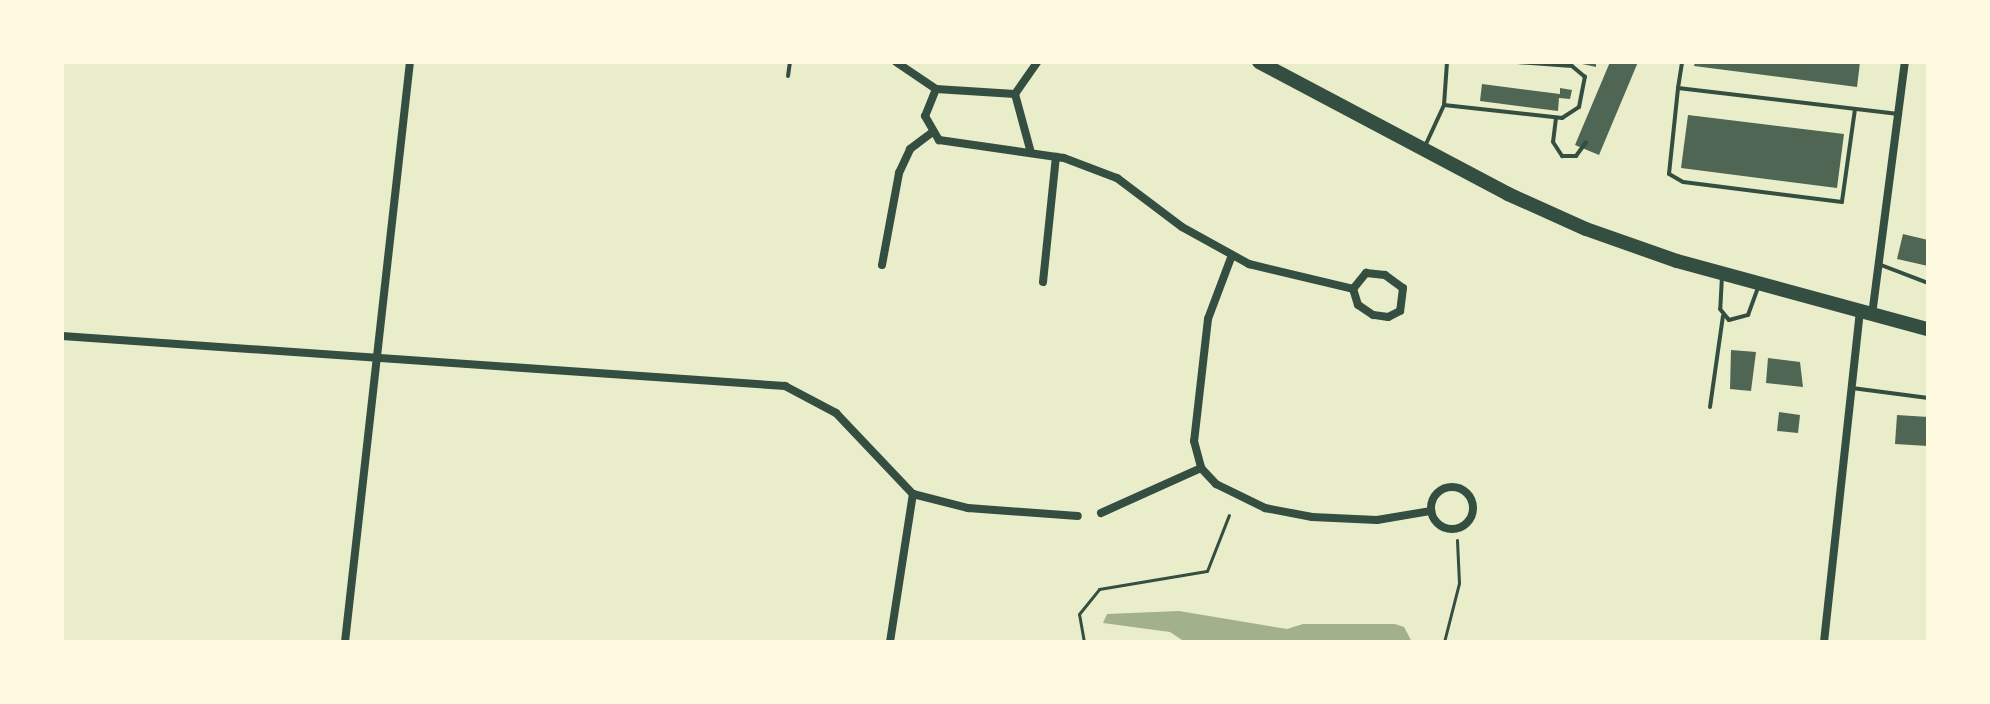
<!DOCTYPE html>
<html>
<head>
<meta charset="utf-8">
<style>
  body { margin:0 }
  #map { position:relative; width:1990px; height:704px; overflow:hidden; background:#e9edc9; font-family:Lora,serif }
  div>[style] { position:absolute }
  [style*='--x'] { left:calc(var(--x)*1px); top:calc(var(--y)*1px); width:calc(var(--w)*1px); rotate:calc(var(--a)*1deg) }
  .water>* { inset:0; background:#a3b18a }
  .building>* { inset:0; background:#4f6655 }
  .path>* { height:3px; margin:-1.5px; padding:0 1.5px; transform-origin:1.5px; border-radius:1.5px; background:#344e41 }
  .service>* { height:4px; margin:-2px; padding:0 2px; transform-origin:2px; border-radius:2px; background:#344e41 }
  .minor>* { height:8px; margin:-4px; padding:0 4px; transform-origin:4px; border-radius:4px; background:#344e41 }
  .minor>.ring { margin:-4px; padding:0; box-sizing:content-box; background:none; border:8px solid #344e41; border-radius:50% }
  .primary>* { height:14px; margin:-7px; padding:0 7px; transform-origin:7px; border-radius:7px; background:#344e41 }
  span { translate:-50% -50%; white-space:nowrap; text-align:center; line-height:1.15; -webkit-text-stroke:8px #fefae0; paint-order:stroke }
  .frame { position:absolute; inset:0; border:64px solid #fefae0; pointer-events:none }
</style>
</head>
<body>
<div id="map">
  <div class="water">
    <i style="clip-path:polygon(1179px 611px,1287px 629px,1303px 624px,1395px 624px,1404px 627px,1412px 642px,1185px 642px,1170px 632px,1103px 623px,1107px 614px)"></i>
  </div>
  <div class="building">
    <i style="clip-path:polygon(1573px 62px,1596px 62px,1596px 67px)"></i>
    <i style="clip-path:polygon(1610px 62px,1638px 62px,1599px 155px,1575px 145px)"></i>
    <i style="clip-path:polygon(1695px 62px,1860px 62px,1857px 87px,1694px 66px)"></i>
    <i style="clip-path:polygon(1482px 84px,1560px 94px,1560px 88px,1572px 90px,1570px 99px,1559px 98px,1558px 111px,1480px 101px)"></i>
    <i style="clip-path:polygon(1688px 115px,1844px 134px,1837px 188px,1681px 168px)"></i>
    <i style="clip-path:polygon(1903px 234px,1928px 240px,1928px 266px,1897px 259px)"></i>
    <i style="clip-path:polygon(1731px 350px,1756px 352px,1751px 391px,1730px 389px)"></i>
    <i style="clip-path:polygon(1768px 358px,1800px 362px,1803px 387px,1766px 383px)"></i>
    <i style="clip-path:polygon(1779px 412px,1800px 415px,1798px 433px,1777px 431px)"></i>
    <i style="clip-path:polygon(1897px 415px,1928px 417px,1928px 446px,1895px 444px)"></i>
  </div>
  <div class="path">
    <i style="--x:1084;--y:642;--w:28;--a:-100"></i>
    <i style="--x:1079;--y:614;--w:32;--a:-51"></i>
    <i style="--x:1099;--y:589;--w:109;--a:-9.5"></i>
    <i style="--x:1207;--y:571;--w:60;--a:-68.6"></i>
    <i style="--x:1444;--y:642;--w:61;--a:-75.7"></i>
    <i style="--x:1459;--y:583;--w:43;--a:-92.7"></i>
  </div>
  <div class="service">
    <i style="--x:788;--y:76;--w:14;--a:-82"></i>
    <i style="--x:1678;--y:88;--w:26;--a:-81"></i>
    <i style="--x:1444;--y:105;--w:119;--a:6.3"></i>
    <i style="--x:1562;--y:118;--w:20;--a:-33"></i>
    <i style="--x:1579;--y:107;--w:31;--a:-79"></i>
    <i style="--x:1585;--y:77;--w:17;--a:-140"></i>
    <i style="--x:1572;--y:66;--w:55;--a:-175.8"></i>
    <i style="--x:1855;--y:109;--w:94;--a:98"></i>
    <i style="--x:1842;--y:202;--w:160;--a:-172.8"></i>
    <i style="--x:1683;--y:182;--w:16;--a:-150"></i>
    <i style="--x:1669;--y:174;--w:86;--a:-84"></i>
    <i style="--x:1678;--y:88;--w:222;--a:6.7"></i>
    <i style="--x:1556;--y:118;--w:24;--a:97"></i>
    <i style="--x:1553;--y:142;--w:17;--a:57"></i>
    <i style="--x:1562;--y:156;--w:14;--a:0"></i>
    <i style="--x:1576;--y:156;--w:17;--a:-54"></i>
    <i style="--x:1426;--y:144;--w:43;--a:-65.2"></i>
    <i style="--x:1444;--y:105;--w:43;--a:-86"></i>
    <i style="--x:1881;--y:265;--w:50;--a:21"></i>
    <i style="--x:1722;--y:276;--w:33;--a:93"></i>
    <i style="--x:1720;--y:309;--w:14;--a:51"></i>
    <i style="--x:1729;--y:320;--w:20;--a:-15"></i>
    <i style="--x:1748;--y:315;--w:30;--a:-70"></i>
    <i style="--x:1852;--y:388;--w:77;--a:7.5"></i>
    <i style="--x:1710;--y:407;--w:92;--a:-81.9"></i>
  </div>
  <div class="minor">
    <i style="--x:896;--y:62;--w:48;--a:34"></i>
    <i style="--x:936;--y:89;--w:29;--a:112"></i>
    <i style="--x:925;--y:116;--w:28;--a:60"></i>
    <i style="--x:939;--y:140;--w:126;--a:8.2"></i>
    <i style="--x:1064;--y:158;--w:57;--a:20.7"></i>
    <i style="--x:1117;--y:178;--w:81;--a:37"></i>
    <i style="--x:1182;--y:227;--w:77;--a:28.9"></i>
    <i style="--x:1249;--y:264;--w:107;--a:13.5"></i>
    <i style="--x:936;--y:89;--w:79;--a:3.6"></i>
    <i style="--x:1015;--y:94;--w:61;--a:74.8"></i>
    <i style="--x:1015;--y:94;--w:39;--a:-55"></i>
    <i style="--x:1232;--y:255;--w:68;--a:110.6"></i>
    <i style="--x:1208;--y:319;--w:123;--a:96.5"></i>
    <i style="--x:1194;--y:441;--w:28;--a:75"></i>
    <i style="--x:1201;--y:468;--w:22;--a:47"></i>
    <i style="--x:1216;--y:484;--w:55;--a:26.1"></i>
    <i style="--x:1265;--y:508;--w:48;--a:10.8"></i>
    <i style="--x:1312;--y:517;--w:65;--a:2.6"></i>
    <i style="--x:1377;--y:520;--w:55;--a:-9.5"></i>
    <i style="--x:882;--y:265;--w:94;--a:-79.5"></i>
    <i style="--x:899;--y:173;--w:26;--a:-65"></i>
    <i style="--x:910;--y:149;--w:26;--a:-37"></i>
    <i style="--x:1366;--y:273;--w:19;--a:6"></i>
    <i style="--x:1385;--y:275;--w:22;--a:36"></i>
    <i style="--x:1403;--y:288;--w:23;--a:97"></i>
    <i style="--x:1400;--y:311;--w:13;--a:153"></i>
    <i style="--x:1388;--y:317;--w:15;--a:-172"></i>
    <i style="--x:1373;--y:315;--w:18;--a:-146"></i>
    <i style="--x:1358;--y:305;--w:17;--a:-107"></i>
    <i style="--x:1353;--y:289;--w:21;--a:-51"></i>
    <i style="--x:1043;--y:282;--w:126;--a:-84.1"></i>
    <i style="--x:1872;--y:315;--w:255;--a:-82.6"></i>
    <i style="--x:62;--y:336;--w:725;--a:3.96"></i>
    <i style="--x:785;--y:386;--w:58;--a:27.9"></i>
    <i style="--x:836;--y:413;--w:112;--a:46.5"></i>
    <i style="--x:913;--y:494;--w:57;--a:14.3"></i>
    <i style="--x:968;--y:508;--w:110;--a:4.2"></i>
    <i class="ring" style="left:1431px;top:487px;width:34px;height:34px"></i>
    <i style="--x:1101;--y:513;--w:110;--a:-24.2"></i>
    <i style="--x:345;--y:642;--w:584;--a:-83.61"></i>
    <i style="--x:890;--y:642;--w:150;--a:-81.2"></i>
    <i style="--x:1824;--y:642;--w:331;--a:-83.8"></i>
  </div>
  <div class="primary">
    <i style="--x:1259;--y:62;--w:282;--a:27.9"></i>
    <i style="--x:1508;--y:194;--w:85;--a:24.2"></i>
    <i style="--x:1586;--y:229;--w:96;--a:19.4"></i>
    <i style="--x:1677;--y:261;--w:260;--a:15.2"></i>
  </div>
  <div class="frame"></div>
</div>
</body>
</html>
